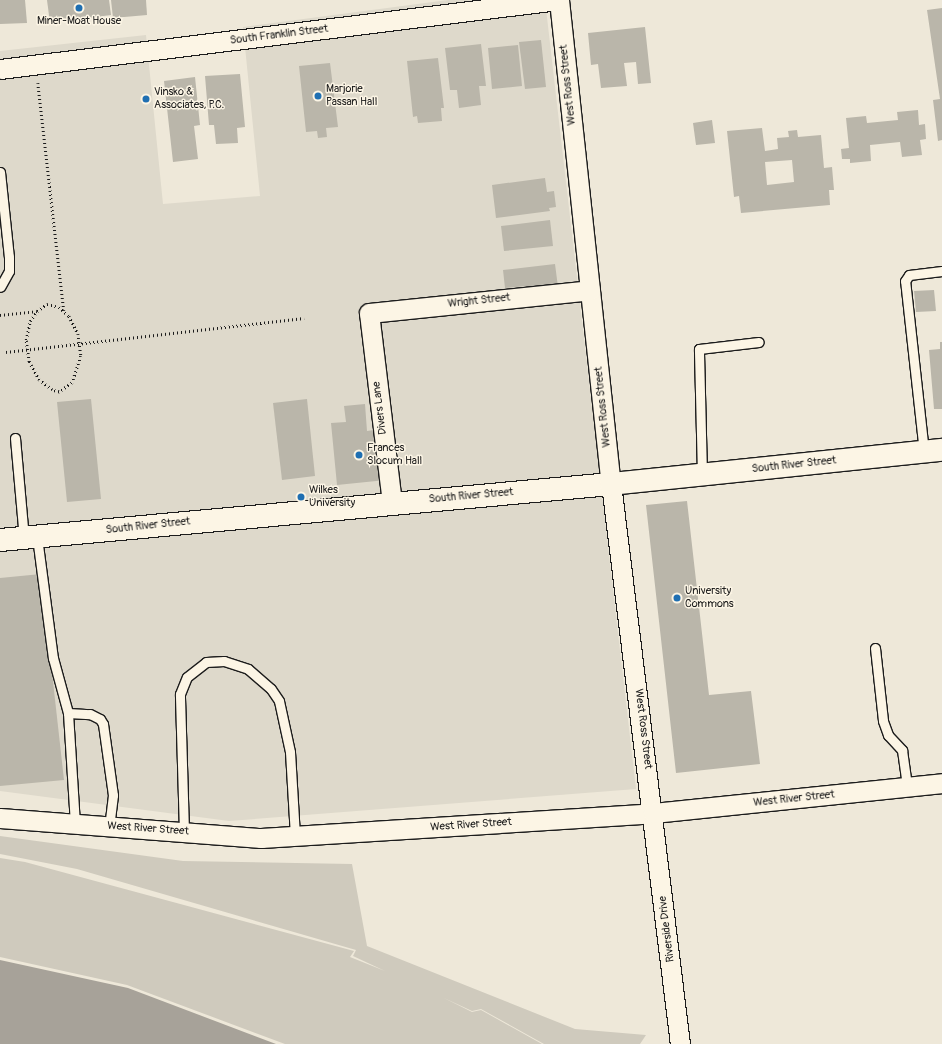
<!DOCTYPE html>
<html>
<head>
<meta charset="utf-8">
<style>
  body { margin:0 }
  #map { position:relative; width:942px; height:1044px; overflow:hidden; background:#eee8d9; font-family:Pangolin,sans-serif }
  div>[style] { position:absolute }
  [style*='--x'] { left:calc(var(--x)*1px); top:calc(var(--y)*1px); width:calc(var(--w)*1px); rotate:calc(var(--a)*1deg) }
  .built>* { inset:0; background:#ded9cb }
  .green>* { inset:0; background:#cfcabd }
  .water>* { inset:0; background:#a7a299 }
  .building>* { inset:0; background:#bab6aa }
  .path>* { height:2.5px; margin-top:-1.25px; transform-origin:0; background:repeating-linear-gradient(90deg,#1c1c1c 0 1px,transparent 0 4px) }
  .roads { filter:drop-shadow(1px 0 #1c1c1c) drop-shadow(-1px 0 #1c1c1c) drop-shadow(0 1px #1c1c1c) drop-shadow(0 -1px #1c1c1c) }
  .lane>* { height:9px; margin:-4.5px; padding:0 4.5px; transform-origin:4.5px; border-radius:4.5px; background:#fcf5e5 }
  .street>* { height:19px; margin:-9.5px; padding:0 9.5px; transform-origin:9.5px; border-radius:9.5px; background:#fcf5e5 }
  .primary>* { height:22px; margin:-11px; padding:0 11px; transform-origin:11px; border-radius:11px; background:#fcf5e5 }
  .dots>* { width:11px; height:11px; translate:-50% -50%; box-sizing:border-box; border:2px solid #fcf5e5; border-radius:50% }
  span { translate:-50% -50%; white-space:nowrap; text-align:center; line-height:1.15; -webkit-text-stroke:3px #fcf5e5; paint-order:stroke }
  .poi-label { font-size:11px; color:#1c1c1c }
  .left { translate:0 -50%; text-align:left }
  .street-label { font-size:11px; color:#1c1c1c }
</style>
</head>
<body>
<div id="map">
  <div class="built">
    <i style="clip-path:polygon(448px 0,545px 0,636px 789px,229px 821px,0 791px,0 51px,146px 35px,163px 204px,260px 196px,243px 27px)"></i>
  </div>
  <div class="green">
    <i style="clip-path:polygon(0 836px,183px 861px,352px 864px,367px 946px,575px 1029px,646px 1035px,640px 1044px,544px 1044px,481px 1009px,472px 1011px,444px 998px,472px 1012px,481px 1010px,542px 1044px,285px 1044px,127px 985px,0 957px,0 858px,25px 862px,354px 951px,350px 957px,385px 971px,353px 956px,356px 950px,77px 869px,0 854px)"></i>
  </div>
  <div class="water">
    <i style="clip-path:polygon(0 960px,128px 988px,276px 1044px,0 1044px)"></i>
  </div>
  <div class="building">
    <i style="clip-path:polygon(0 0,25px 0,27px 23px,0 24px)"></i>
    <i style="clip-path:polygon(47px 0,109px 0,111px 15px,50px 23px)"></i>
    <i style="clip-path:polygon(111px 0,146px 0,147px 15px,113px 18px)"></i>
    <i style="clip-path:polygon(942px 8px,942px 140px,938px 141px,933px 100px,940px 99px,927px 10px)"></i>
    <i style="clip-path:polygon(645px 27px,651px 83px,638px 84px,636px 62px,624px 63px,627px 86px,601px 88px,598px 64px,591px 65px,588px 33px)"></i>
    <i style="clip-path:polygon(541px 40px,546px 87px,525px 89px,519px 42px)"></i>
    <i style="clip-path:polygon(481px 44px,486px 86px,479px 86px,481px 105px,459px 108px,457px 90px,450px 90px,445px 48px)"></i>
    <i style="clip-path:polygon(518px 45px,522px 86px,492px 89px,488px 48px)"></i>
    <i style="clip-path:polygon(438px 58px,444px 108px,441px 108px,442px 121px,418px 123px,417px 116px,413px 117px,407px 61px)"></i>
    <i style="clip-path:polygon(330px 63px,338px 127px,326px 128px,327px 137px,318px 138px,317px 131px,306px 132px,299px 66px)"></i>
    <i style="clip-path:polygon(240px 74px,245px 127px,237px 128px,238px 143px,216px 144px,214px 125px,209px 125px,205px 76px)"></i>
    <i style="clip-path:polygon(195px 77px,200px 125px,194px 126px,198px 159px,173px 162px,164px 81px)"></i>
    <i style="clip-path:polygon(918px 110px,919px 125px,925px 124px,926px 139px,920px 140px,922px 155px,902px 157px,900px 142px,870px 145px,871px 161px,850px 163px,850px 159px,842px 159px,841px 149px,849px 148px,846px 118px,866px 116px,867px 123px,898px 120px,897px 112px)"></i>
    <i style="clip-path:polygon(712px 120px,715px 143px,696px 145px,693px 123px)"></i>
    <i style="clip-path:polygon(evenodd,762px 128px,765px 151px,778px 149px,777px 138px,789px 137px,788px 131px,797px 130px,798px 137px,821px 135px,824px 168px,832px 167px,834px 190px,829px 190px,830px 205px,741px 213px,739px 196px,734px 197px,727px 131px,762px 128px,792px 160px,794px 182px,767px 185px,765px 162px,792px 160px)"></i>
    <i style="clip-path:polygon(545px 178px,547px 192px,554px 191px,556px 207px,549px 208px,550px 211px,496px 218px,492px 185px)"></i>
    <i style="clip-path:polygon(550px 220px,553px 246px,504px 251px,501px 226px)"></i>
    <i style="clip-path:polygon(555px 264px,558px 287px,526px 291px,526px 286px,505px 288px,503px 270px)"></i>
    <i style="clip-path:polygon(934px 290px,936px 311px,916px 312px,914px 291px)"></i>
    <i style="clip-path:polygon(940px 342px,942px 342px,942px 409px,934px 409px,929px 350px,940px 349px)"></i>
    <i style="clip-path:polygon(91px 399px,101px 499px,67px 502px,57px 402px)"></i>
    <i style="clip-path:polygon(307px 399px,315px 476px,282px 480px,273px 403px)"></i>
    <i style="clip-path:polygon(365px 404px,367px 431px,381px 429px,386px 480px,337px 485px,331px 423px,346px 422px,344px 406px)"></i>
    <i style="clip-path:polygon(687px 501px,709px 695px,751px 691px,760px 764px,676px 773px,646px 505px)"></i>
    <i style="clip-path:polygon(41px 574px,64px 780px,0 786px,0 578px)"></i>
  </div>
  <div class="path">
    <i style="--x:38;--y:83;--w:229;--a:83.5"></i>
    <i style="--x:0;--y:315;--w:37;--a:-6"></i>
    <i style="--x:37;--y:311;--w:12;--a:-35"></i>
    <i style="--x:47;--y:304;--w:12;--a:14"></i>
    <i style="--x:59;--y:307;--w:13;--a:42"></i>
    <i style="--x:69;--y:316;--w:20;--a:63"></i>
    <i style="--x:78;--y:334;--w:22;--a:82"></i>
    <i style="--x:81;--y:356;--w:28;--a:108"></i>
    <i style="--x:72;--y:383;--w:16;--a:145"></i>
    <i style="--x:59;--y:392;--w:7;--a:-164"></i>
    <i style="--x:52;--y:390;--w:16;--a:-142"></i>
    <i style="--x:39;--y:380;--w:21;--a:-119"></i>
    <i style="--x:29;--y:362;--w:22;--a:-98"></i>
    <i style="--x:26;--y:340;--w:19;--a:-78"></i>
    <i style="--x:30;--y:321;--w:12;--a:-55"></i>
    <i style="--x:6;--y:352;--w:300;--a:-6.5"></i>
  </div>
  <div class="roads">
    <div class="lane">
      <i style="--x:0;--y:172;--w:85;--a:84"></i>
      <i style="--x:9;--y:257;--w:14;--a:90"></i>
      <i style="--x:9;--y:271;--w:18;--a:119"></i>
      <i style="--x:15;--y:438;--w:100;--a:84.9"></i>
      <i style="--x:924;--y:452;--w:172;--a:-96.3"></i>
      <i style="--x:905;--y:281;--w:7;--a:-56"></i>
      <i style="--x:909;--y:275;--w:33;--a:-7"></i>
      <i style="--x:702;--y:475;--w:126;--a:-91.4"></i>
      <i style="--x:699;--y:349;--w:60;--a:-6.7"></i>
      <i style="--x:37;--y:537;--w:122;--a:82.5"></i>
      <i style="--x:53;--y:658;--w:57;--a:74.7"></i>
      <i style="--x:68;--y:713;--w:111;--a:86.4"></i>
      <i style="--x:875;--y:648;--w:73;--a:83.7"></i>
      <i style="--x:883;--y:721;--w:15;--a:70"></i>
      <i style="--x:888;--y:735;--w:21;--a:47"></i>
      <i style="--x:902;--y:750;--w:37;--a:82"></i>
      <i style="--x:68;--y:713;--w:22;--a:3"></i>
      <i style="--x:90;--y:714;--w:11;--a:27"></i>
      <i style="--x:100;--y:719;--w:6;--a:59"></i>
      <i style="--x:103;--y:724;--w:72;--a:82"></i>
      <i style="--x:113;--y:795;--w:31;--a:97"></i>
      <i style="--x:184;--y:832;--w:138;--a:-91.7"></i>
      <i style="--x:180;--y:694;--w:18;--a:-68"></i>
      <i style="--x:187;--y:677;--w:24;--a:-38"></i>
      <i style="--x:206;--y:662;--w:18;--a:-3"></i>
      <i style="--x:224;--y:661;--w:25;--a:18"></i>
      <i style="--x:248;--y:669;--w:30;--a:41"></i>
      <i style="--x:271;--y:689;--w:14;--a:56"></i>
      <i style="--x:279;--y:701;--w:52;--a:77.8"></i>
      <i style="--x:290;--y:752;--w:84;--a:86.6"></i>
    </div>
    <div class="street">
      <i style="--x:559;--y:0;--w:487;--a:83.9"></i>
      <i style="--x:611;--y:484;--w:564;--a:82.98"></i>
      <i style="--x:0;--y:69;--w:562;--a:-7.05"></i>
      <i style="--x:392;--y:503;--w:191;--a:-96.9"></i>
      <i style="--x:369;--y:313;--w:222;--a:-5.9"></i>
      <i style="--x:0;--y:818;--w:262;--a:4.4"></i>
      <i style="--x:261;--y:838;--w:393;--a:-3.6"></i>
      <i style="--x:653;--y:813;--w:291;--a:-5.9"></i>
    </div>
    <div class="primary">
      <i style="--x:0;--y:540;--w:614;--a:-5.24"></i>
      <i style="--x:611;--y:484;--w:333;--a:-5.9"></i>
    </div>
  </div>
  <div class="dots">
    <i style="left:79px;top:8px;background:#1f6fb2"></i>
    <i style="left:318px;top:96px;background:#1f6fb2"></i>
    <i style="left:146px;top:99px;background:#1f6fb2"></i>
    <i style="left:359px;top:455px;background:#1f6fb2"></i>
    <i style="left:301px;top:497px;background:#1f6fb2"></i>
    <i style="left:677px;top:598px;background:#1f6fb2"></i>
  </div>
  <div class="poi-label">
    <span style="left:79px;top:21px">Miner-Moat House</span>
    <span class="left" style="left:326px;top:96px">Marjorie<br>Passan Hall</span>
    <span class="left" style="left:154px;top:99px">Vinsko &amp;<br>Associates, P.C.</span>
    <span class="left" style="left:367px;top:455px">Frances<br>Slocum Hall</span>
    <span class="left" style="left:309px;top:497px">Wilkes<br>University</span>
    <span class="left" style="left:685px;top:598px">University<br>Commons</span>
  </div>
  <div class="street-label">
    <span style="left:279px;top:35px;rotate:-7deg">South Franklin Street</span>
    <span style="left:568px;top:85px;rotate:-96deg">West Ross Street</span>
    <span style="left:479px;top:301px;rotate:-6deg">Wright Street</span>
    <span style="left:603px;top:407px;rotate:-96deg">West Ross Street</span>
    <span style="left:380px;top:408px;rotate:-97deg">Divers Lane</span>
    <span style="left:794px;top:465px;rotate:-6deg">South River Street</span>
    <span style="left:471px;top:496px;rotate:-5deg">South River Street</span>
    <span style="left:148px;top:526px;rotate:-6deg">South River Street</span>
    <span style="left:643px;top:729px;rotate:83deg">West Ross Street</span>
    <span style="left:794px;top:799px;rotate:-6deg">West River Street</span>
    <span style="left:471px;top:825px;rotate:-4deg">West River Street</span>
    <span style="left:148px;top:829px;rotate:4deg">West River Street</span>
    <span style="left:667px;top:929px;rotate:-97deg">Riverside Drive</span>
  </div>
</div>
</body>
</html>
